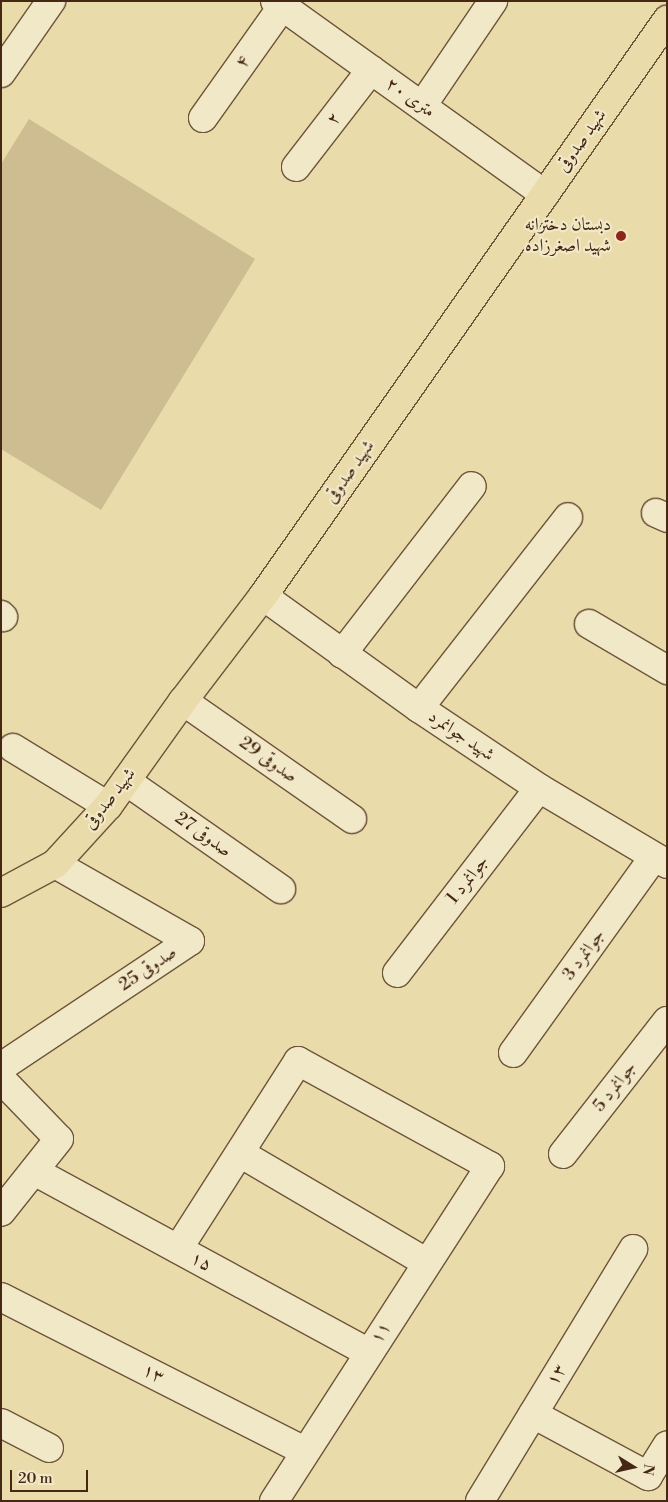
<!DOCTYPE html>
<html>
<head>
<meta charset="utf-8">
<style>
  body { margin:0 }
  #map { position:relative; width:668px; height:1502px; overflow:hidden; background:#eadbab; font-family:"Libre Bodoni",Amiri,serif }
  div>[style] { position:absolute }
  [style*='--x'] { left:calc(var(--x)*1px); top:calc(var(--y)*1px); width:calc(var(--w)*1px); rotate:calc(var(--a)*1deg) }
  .green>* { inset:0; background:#cebd91 }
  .roads { filter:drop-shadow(1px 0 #6e553a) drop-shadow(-1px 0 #6e553a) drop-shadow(0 1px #6e553a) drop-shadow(0 -1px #6e553a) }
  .minor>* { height:28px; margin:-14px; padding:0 14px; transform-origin:14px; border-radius:14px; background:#f1e8c8 }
  .major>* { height:28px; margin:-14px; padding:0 14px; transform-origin:14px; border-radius:14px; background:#eadbab }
  .dots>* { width:14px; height:14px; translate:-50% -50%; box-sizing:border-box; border:2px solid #f1e8c8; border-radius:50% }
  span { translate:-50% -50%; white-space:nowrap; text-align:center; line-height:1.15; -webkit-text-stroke:4.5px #f1e8c8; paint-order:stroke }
  .street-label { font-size:18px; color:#442814 }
  .poi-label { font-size:18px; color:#442814 }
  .right { translate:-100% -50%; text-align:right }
  .frame { position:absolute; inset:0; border:2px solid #442814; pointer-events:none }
  .north { position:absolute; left:608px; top:1442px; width:50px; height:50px; -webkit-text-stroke:4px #f1e8c8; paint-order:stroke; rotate:100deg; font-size:14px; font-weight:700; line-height:20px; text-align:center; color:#442814 }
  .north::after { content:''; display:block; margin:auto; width:18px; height:22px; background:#442814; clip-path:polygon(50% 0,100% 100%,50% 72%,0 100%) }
  .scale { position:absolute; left:10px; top:1470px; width:78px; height:22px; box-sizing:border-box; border:2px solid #442814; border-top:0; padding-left:6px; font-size:15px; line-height:18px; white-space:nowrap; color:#442814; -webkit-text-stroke:4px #f1e8c8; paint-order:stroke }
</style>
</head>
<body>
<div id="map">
  <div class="green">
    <i style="clip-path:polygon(29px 119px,255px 259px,101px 510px,1px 449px,1px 164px)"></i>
  </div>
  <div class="roads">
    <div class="minor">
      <i style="--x:275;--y:1;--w:332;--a:35.6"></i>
      <i style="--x:1;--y:73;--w:88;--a:-55.2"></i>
      <i style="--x:422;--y:106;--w:127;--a:-55.9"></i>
      <i style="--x:203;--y:118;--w:136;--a:-54.6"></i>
      <i style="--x:296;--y:167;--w:123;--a:-52.3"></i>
      <i style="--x:656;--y:513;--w:12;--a:24"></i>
      <i style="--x:263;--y:596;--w:192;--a:35.7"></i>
      <i style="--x:419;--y:708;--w:144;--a:33.7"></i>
      <i style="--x:539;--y:788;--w:149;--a:30.7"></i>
      <i style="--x:1;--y:615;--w:3;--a:45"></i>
      <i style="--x:589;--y:624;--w:91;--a:30.5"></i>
      <i style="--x:342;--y:654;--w:212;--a:-52.3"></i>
      <i style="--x:183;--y:701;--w:206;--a:34.9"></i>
      <i style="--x:419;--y:708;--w:242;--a:-52"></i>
      <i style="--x:13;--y:748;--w:111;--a:31.4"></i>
      <i style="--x:126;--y:781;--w:189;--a:34.9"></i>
      <i style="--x:397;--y:973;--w:233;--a:-52.5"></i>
      <i style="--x:513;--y:1053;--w:241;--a:-54.3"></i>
      <i style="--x:1;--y:1067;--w:227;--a:-33.7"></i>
      <i style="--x:190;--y:941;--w:155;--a:-150.3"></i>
      <i style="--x:1;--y:1079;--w:83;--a:46"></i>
      <i style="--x:59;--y:1139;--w:93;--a:128.5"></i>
      <i style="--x:240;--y:1153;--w:216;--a:30.4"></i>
      <i style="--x:563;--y:1154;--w:169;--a:-52"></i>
      <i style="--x:34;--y:1171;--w:381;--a:28.5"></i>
      <i style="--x:178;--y:1249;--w:223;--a:-57.4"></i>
      <i style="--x:298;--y:1061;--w:219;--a:28.7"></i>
      <i style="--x:490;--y:1166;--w:399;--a:122.8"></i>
      <i style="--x:1;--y:1297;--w:341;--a:26.9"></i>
      <i style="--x:533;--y:1414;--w:131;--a:28.3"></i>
      <i style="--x:648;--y:1476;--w:36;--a:-58"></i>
      <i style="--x:1;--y:1423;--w:54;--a:27.5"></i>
      <i style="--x:480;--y:1501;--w:295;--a:-58.7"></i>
    </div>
    <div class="major">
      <i style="--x:1;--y:893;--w:61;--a:-28.2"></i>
      <i style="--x:55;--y:864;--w:79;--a:-47.6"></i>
      <i style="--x:108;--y:806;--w:129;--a:-54.5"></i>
      <i style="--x:183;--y:701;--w:132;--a:-52.7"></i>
      <i style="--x:263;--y:596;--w:704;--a:-54.95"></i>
    </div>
  </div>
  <div class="dots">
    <i style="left:621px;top:236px;background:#8f2418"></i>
  </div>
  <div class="street-label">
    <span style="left:243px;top:62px;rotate:-54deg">۴</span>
    <span style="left:410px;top:98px;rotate:35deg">۲۰ متری</span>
    <span style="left:334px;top:119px;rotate:-52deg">۲</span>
    <span style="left:582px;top:141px;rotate:-55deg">شهید صدوقی</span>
    <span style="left:350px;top:472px;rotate:-55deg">شهید صدوقی</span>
    <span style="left:461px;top:736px;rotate:34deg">شهید جوانمرد</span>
    <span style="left:268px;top:760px;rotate:35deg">صدوقی 29</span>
    <span style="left:110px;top:799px;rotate:-52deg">شهید صدوقی</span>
    <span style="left:203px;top:835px;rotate:35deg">صدوقی 27</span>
    <span style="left:468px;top:880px;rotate:-52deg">جوانمرد 1</span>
    <span style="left:584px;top:955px;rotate:-54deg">جوانمرد 3</span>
    <span style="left:148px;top:969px;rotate:-34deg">صدوقی 25</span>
    <span style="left:615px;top:1087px;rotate:-52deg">جوانمرد 5</span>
    <span style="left:201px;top:1262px;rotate:29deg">۱۵</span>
    <span style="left:381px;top:1333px;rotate:-58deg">۱۱</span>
    <span style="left:153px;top:1374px;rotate:27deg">۱۳</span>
    <span style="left:557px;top:1375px;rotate:-59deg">۱۳</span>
  </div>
  <div class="poi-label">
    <span class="right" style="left:611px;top:236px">دبستان دخترانه<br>شهید اصغرزاده</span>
  </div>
  <div class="frame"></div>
  <div class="north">N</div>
  <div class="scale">20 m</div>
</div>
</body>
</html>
